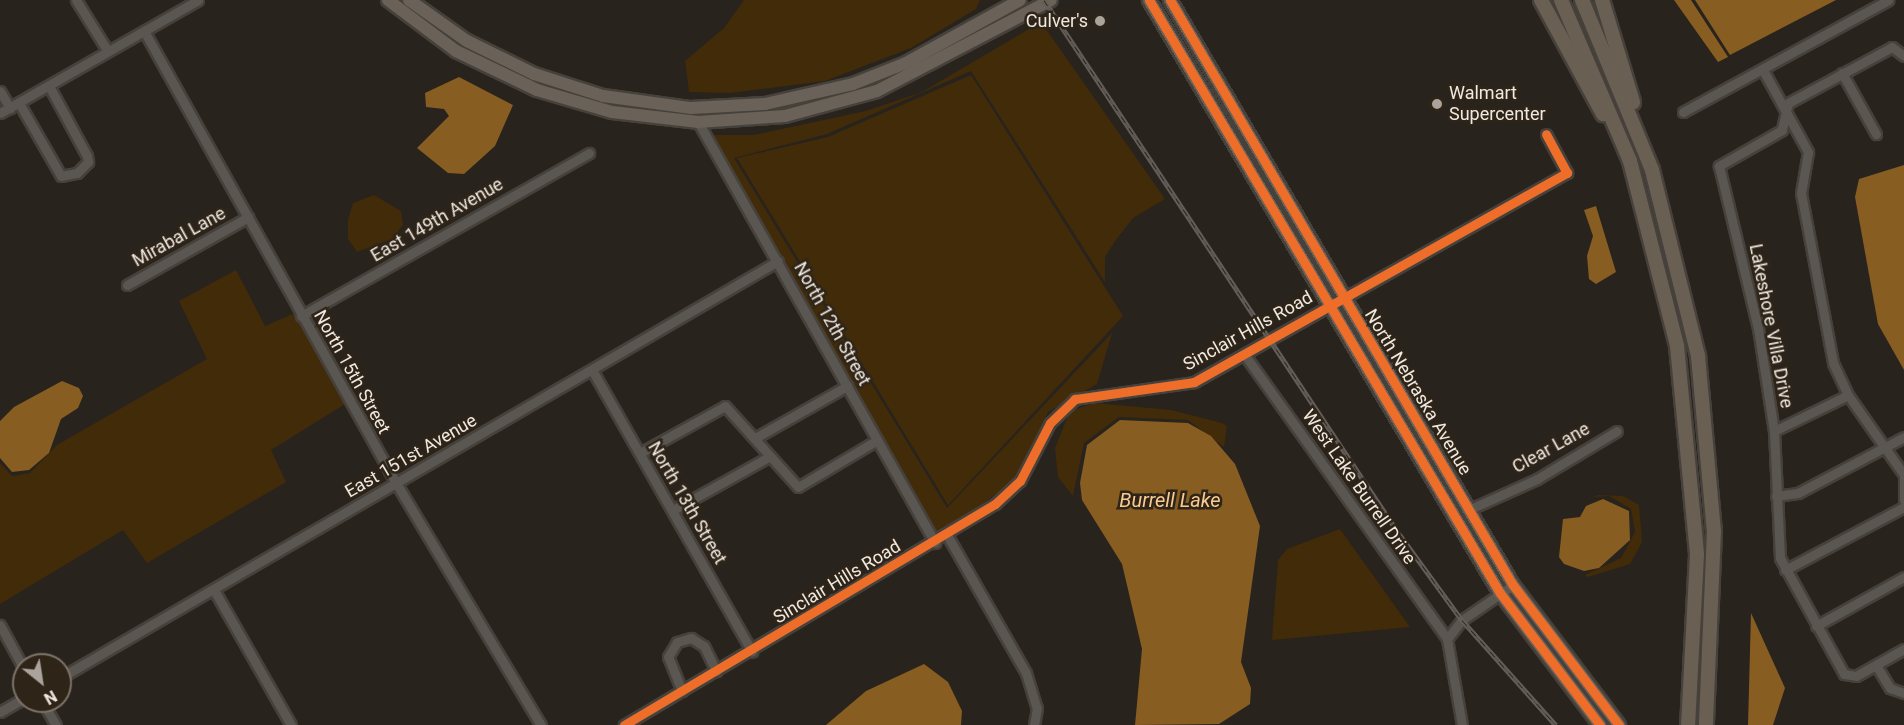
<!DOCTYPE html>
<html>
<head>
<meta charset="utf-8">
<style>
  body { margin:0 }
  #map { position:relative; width:1904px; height:725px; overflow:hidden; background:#29231d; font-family:Roboto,sans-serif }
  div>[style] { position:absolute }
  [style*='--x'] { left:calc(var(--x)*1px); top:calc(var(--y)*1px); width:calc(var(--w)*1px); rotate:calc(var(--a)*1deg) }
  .green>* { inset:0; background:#412b09 }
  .water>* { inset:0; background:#875d22 }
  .roads { filter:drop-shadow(2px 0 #46413b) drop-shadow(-2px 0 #46413b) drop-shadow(0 2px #46413b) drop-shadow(0 -2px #46413b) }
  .minor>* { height:9px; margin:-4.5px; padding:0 4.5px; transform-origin:4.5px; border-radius:4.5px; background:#5a5651 }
  .major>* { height:12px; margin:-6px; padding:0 6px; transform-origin:6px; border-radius:6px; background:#6a6258 }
  .highway>* { height:14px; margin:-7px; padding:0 7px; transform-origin:7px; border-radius:7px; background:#6a5f53 }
  .rail>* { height:4.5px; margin-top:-2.25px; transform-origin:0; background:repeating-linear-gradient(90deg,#2e2418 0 7px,#635e59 0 14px); box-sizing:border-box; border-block:2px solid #635e59 }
  .cycleway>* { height:9px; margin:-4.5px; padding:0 4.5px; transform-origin:4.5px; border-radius:4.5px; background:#ee6e29 }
  .dots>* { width:16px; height:16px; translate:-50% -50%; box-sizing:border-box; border:3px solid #2e2418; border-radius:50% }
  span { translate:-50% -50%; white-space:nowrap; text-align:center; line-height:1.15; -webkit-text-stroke:5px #2e2418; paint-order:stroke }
  .poi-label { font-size:18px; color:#f0e9e1 }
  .right { translate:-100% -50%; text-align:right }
  .left { translate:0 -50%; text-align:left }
  .street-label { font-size:18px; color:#f0e9e1 }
  .water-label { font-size:20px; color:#facb91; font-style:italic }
  .north { position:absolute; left:12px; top:653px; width:60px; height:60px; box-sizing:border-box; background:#2e2418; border:2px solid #7c7368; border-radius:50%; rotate:150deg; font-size:16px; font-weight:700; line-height:24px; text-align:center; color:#f0e9e1 }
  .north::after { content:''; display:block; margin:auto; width:21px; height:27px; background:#aaa49c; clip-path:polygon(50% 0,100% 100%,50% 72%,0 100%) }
</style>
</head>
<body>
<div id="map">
  <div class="green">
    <i style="clip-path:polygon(744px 0,980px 0,976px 9px,911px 48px,825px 81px,730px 93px,689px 92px,685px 61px,724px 28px)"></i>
    <i style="clip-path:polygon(1041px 22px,1165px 199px,1133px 218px,1115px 241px,1105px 257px,1105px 282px,971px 71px,827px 134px,734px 158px,947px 508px,1112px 333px,1097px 384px,1048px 412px,1017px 479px,936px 537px,710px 135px,754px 135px,866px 111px,922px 92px)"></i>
    <i style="clip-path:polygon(971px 75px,1123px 316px,948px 505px,737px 158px,828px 137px)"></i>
    <i style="clip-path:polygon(374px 195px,401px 211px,403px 225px,392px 239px,357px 252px,348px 239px,348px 220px,353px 203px)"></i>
    <i style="clip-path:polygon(236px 270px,265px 326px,295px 313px,345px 404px,271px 450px,286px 482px,147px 563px,123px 530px,0 604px,0 463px,12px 476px,30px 473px,57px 445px,207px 359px,179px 301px)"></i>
    <i style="clip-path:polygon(1095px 403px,1171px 410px,1222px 423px,1227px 426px,1224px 447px,1188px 420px,1119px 417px,1084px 443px,1073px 496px,1058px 477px,1055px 448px,1070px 411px)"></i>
    <i style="clip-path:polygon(1598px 495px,1623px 496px,1639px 505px,1642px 542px,1630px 564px,1588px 577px,1585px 575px,1621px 558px,1635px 532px,1631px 509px,1609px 496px,1594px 497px)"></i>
    <i style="clip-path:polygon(1340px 529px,1410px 627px,1272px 640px,1278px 560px,1287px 549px)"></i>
  </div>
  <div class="water">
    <i style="clip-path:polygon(1674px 0,1691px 0,1728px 57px,1718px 62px)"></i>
    <i style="clip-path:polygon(1695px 0,1836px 0,1730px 55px)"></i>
    <i style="clip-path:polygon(459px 77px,513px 105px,495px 146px,464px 174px,448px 173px,417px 148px,449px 116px,444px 109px,426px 107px,425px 93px)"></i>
    <i style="clip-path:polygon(1904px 165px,1904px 370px,1878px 324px,1855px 197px,1859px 179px)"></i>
    <i style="clip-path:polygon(1596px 206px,1616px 272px,1596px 284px,1589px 279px,1587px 256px,1593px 236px,1584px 210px)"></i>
    <i style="clip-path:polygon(62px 381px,79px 388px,83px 396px,78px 408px,61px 419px,49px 453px,29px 470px,12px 472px,0 458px,0 421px,14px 407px)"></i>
    <i style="clip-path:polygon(1120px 420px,1188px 423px,1211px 436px,1235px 464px,1260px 526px,1241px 662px,1251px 688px,1250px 704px,1219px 724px,1135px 725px,1142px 649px,1122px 564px,1082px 500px,1080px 483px,1087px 445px)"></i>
    <i style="clip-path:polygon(1603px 499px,1629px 511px,1630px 540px,1599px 568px,1584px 571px,1564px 564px,1559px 557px,1563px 519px,1580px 517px,1586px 506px)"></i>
    <i style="clip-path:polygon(1751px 613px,1785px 688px,1773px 725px,1748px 725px)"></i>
    <i style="clip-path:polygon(924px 664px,948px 682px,962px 711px,961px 725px,826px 725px,866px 691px)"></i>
  </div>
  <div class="roads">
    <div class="minor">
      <i style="--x:76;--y:0;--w:59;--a:58.2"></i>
      <i style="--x:144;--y:31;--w:518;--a:60.86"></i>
      <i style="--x:396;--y:483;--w:282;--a:59.1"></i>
      <i style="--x:1904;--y:56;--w:15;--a:-143"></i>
      <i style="--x:1892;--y:47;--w:118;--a:151.7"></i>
      <i style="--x:1788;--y:103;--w:28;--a:103"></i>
      <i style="--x:1782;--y:130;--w:73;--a:150.3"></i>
      <i style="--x:1719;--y:166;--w:167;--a:76.5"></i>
      <i style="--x:1758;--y:328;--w:104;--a:81.2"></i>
      <i style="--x:1774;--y:431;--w:127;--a:87.3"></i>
      <i style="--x:1780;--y:558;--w:132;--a:61.1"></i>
      <i style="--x:1844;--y:674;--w:12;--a:9"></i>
      <i style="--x:1856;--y:676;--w:55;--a:-29.4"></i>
      <i style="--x:1763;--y:70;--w:94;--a:61.2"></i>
      <i style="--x:1808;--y:152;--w:42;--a:99.7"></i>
      <i style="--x:1801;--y:193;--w:173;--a:79.3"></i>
      <i style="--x:1833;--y:363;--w:35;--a:65"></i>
      <i style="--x:1848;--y:395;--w:98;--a:55"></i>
      <i style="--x:1904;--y:475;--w:25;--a:90"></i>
      <i style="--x:1842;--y:73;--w:70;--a:60.9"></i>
      <i style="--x:0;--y:91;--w:20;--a:60"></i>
      <i style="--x:19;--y:103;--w:84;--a:60.1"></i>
      <i style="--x:61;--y:176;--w:16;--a:-11"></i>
      <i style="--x:77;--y:173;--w:16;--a:-45"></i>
      <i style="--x:88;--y:162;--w:6;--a:-99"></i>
      <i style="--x:87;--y:156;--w:80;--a:-118.5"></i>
      <i style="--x:1683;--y:112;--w:234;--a:-28.6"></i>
      <i style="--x:0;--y:113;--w:228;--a:-29.7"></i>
      <i style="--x:698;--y:122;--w:483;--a:60.6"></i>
      <i style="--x:127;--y:285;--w:139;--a:-29.3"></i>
      <i style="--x:301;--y:316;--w:331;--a:-29.5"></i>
      <i style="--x:1244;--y:354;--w:350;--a:54.5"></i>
      <i style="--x:592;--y:370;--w:324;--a:60.4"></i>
      <i style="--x:1774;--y:431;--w:82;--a:-25.9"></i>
      <i style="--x:755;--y:438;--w:106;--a:-29.5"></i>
      <i style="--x:640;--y:453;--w:97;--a:-28.9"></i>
      <i style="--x:725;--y:406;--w:109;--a:48"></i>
      <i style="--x:798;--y:487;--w:92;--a:-30.7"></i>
      <i style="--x:1776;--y:496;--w:22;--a:-8"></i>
      <i style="--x:1798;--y:493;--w:120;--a:-27.8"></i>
      <i style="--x:673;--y:510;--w:107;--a:-29"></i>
      <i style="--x:1468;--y:510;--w:76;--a:-24.2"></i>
      <i style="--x:1537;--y:479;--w:93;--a:-31"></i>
      <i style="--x:947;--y:535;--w:159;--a:60.2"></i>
      <i style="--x:1026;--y:673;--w:37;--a:73"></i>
      <i style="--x:1037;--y:708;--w:17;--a:100"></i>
      <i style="--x:1785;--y:570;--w:135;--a:-27.9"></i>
      <i style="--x:214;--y:590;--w:155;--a:60.3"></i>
      <i style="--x:0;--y:625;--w:50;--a:61.4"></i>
      <i style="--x:1816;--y:626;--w:101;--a:-29.1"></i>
      <i style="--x:1876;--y:665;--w:27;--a:59"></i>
      <i style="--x:1890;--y:688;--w:15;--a:20"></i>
      <i style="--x:60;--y:678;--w:830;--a:-30.15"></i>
      <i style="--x:682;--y:691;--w:37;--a:-112"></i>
      <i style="--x:668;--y:657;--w:17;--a:-59"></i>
      <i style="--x:677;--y:642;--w:15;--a:-16"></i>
      <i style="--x:691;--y:638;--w:15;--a:32"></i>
      <i style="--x:704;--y:646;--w:28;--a:64"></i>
      <i style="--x:42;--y:701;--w:28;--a:60"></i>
      <i style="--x:0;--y:712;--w:28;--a:-30"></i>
      <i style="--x:624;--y:725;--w:432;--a:-30.8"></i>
      <i style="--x:995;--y:504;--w:34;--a:-43"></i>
      <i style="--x:1020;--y:481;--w:65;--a:-62.7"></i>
      <i style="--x:1050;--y:423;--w:35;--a:-44"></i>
      <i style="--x:1075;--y:399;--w:120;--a:-8.1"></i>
      <i style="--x:1194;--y:382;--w:428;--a:-29.3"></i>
      <i style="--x:1567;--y:173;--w:44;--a:-118.3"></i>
      <i style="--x:1462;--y:725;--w:87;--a:-99.9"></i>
      <i style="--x:1447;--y:639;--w:24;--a:-52"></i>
      <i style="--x:1462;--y:620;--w:62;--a:-34.5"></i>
    </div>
    <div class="major">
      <i style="--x:388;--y:0;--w:85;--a:36.9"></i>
      <i style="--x:456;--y:51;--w:90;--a:25.7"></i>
      <i style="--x:537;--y:90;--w:78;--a:16.3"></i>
      <i style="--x:612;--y:112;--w:87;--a:6.6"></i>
      <i style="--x:698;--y:122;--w:87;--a:-3.9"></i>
      <i style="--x:785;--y:116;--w:95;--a:-15.2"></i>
      <i style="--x:877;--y:91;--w:196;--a:-27.6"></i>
      <i style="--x:409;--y:0;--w:71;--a:35.3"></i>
      <i style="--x:467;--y:41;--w:75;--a:26.2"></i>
      <i style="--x:534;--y:74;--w:72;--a:17.7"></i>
      <i style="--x:603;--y:96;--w:89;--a:7.8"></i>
      <i style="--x:691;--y:108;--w:74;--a:-3.1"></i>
      <i style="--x:765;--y:104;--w:90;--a:-12.8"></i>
      <i style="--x:853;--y:84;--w:57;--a:-21.6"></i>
      <i style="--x:906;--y:63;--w:130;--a:-28.9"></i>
      <i style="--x:1149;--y:0;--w:689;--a:59.38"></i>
      <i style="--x:1500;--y:593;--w:166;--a:52.9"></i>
      <i style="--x:1170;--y:0;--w:678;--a:59.62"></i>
      <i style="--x:1513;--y:585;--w:176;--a:52.9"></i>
    </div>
    <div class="highway">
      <i style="--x:1541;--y:0;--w:130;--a:61.5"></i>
      <i style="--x:1561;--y:0;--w:175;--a:66.8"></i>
      <i style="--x:1630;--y:161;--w:191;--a:75.7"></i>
      <i style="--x:1677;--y:346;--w:210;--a:84.5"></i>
      <i style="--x:1697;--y:555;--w:170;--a:93"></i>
      <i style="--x:1582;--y:0;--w:184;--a:67.6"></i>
      <i style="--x:1652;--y:170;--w:192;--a:76.1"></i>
      <i style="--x:1698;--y:356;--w:176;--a:84.8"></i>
      <i style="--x:1714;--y:531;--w:194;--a:92.4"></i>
      <i style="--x:1602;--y:0;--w:107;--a:73.1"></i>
    </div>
  </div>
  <div class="rail">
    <i style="--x:1044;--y:0;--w:639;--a:56.36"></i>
    <i style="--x:1398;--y:532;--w:109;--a:54"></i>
    <i style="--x:1462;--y:620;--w:141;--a:48.2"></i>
  </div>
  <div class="cycleway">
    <i style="--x:1149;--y:0;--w:689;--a:59.38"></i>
    <i style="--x:1500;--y:593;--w:166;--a:52.9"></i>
    <i style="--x:1170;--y:0;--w:678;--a:59.62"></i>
    <i style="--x:1513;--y:585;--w:176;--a:52.9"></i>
    <i style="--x:624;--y:725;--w:432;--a:-30.8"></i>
    <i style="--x:995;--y:504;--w:34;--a:-43"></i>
    <i style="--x:1020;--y:481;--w:65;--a:-62.7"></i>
    <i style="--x:1050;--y:423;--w:35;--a:-44"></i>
    <i style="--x:1075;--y:399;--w:120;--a:-8.1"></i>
    <i style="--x:1194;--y:382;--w:428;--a:-29.3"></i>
    <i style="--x:1567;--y:173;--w:44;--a:-118.3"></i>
  </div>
  <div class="dots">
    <i style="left:1100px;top:21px;background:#aaa49c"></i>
    <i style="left:1437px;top:104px;background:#aaa49c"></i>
  </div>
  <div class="poi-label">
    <span class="right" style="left:1088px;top:21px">Culver's</span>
    <span class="left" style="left:1449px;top:104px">Walmart<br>Supercenter</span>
  </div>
  <div class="street-label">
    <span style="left:437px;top:220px;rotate:-30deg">East 149th Avenue</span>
    <span style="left:179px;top:237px;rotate:-29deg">Mirabal Lane</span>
    <span style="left:832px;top:324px;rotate:61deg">North 12th Street</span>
    <span style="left:1771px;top:326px;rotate:79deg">Lakeshore Villa Drive</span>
    <span style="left:1248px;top:331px;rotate:-29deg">Sinclair Hills Road</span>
    <span style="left:352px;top:372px;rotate:61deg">North 15th Street</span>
    <span style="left:1418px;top:392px;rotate:59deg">North Nebraska Avenue</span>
    <span style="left:1551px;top:448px;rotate:-29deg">Clear Lane</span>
    <span style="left:411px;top:456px;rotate:-30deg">East 151st Avenue</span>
    <span style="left:1359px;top:487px;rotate:55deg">West Lake Burrell Drive</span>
    <span style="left:687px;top:503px;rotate:60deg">North 13th Street</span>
    <span style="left:837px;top:582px;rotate:-31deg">Sinclair Hills Road</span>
  </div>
  <div class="water-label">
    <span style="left:1170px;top:500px">Burrell Lake</span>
  </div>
  <div class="north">N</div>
</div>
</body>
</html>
